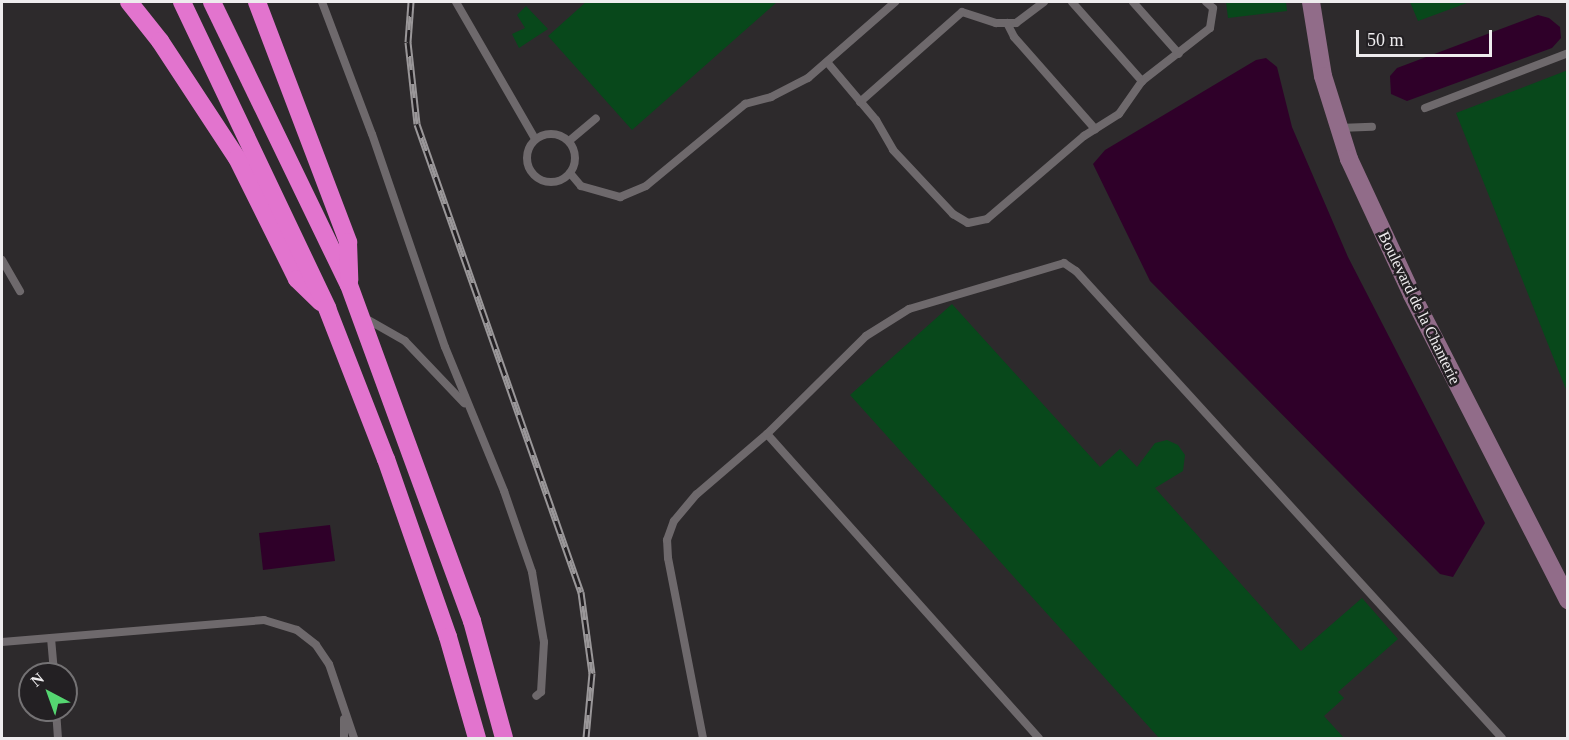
<!DOCTYPE html>
<html>
<head>
<meta charset="utf-8">
<style>
  body { margin:0 }
  #map { position:relative; width:1569px; height:740px; overflow:hidden; background:#2d2a2c; font-family:"Times New Roman",serif }
  div>[style] { position:absolute }
  [style*='--x'] { left:calc(var(--x)*1px); top:calc(var(--y)*1px); width:calc(var(--w)*1px); rotate:calc(var(--a)*1deg) }
  .water>* { inset:0; background:#2f0029 }
  .building>* { inset:0; background:#08481b }
  .lane>* { height:8px; margin:-4px; padding:0 4px; transform-origin:4px; border-radius:4px; background:#6e696c }
  .lane>.ring { margin:-4px; padding:0; box-sizing:content-box; background:none; border:8px solid #6e696c; border-radius:50% }
  .secondary>* { height:18px; margin:-9px; padding:0 9px; transform-origin:9px; border-radius:9px; background:#916c89 }
  .highway>* { height:18px; margin:-9px; padding:0 9px; transform-origin:9px; border-radius:9px; background:#e274ce }
  .rail>* { height:7px; margin-top:-3.5px; transform-origin:0; background:repeating-linear-gradient(90deg,#232023 0 14px,#9a9799 0 28px); box-sizing:border-box; border-block:2px solid #9a9799 }
  span { translate:-50% -50%; white-space:nowrap; text-align:center; line-height:1.15; -webkit-text-stroke:5px #232023; paint-order:stroke }
  .street-label { font-size:16px; color:#eeecee }
  .frame { position:absolute; inset:0; border:3px solid #eeecee; pointer-events:none }
  .north { position:absolute; left:18px; top:662px; width:60px; height:60px; box-sizing:border-box; background:#232023; border:2px solid #747274; border-radius:50%; rotate:319deg; font-size:16px; font-weight:700; line-height:24px; text-align:center; color:#eeecee }
  .north::after { content:''; display:block; margin:auto; width:21px; height:27px; background:#55d671; clip-path:polygon(50% 0,100% 100%,50% 72%,0 100%) }
  .scale { position:absolute; left:1356px; top:30px; width:136px; height:27px; box-sizing:border-box; border:3px solid #eeecee; border-top:0; padding-left:8px; font-size:18px; line-height:21px; white-space:nowrap; color:#eeecee; -webkit-text-stroke:4px #232023; paint-order:stroke }
</style>
</head>
<body>
<div id="map">
  <div class="water">
    <i style="clip-path:polygon(1538px 15px,1549px 18px,1560px 27px,1561px 38px,1552px 48px,1407px 101px,1391px 94px,1390px 76px,1397px 68px)"></i>
    <i style="clip-path:polygon(1266px 58px,1277px 67px,1292px 127px,1348px 257px,1485px 523px,1453px 577px,1440px 574px,1150px 281px,1093px 164px,1105px 150px,1256px 60px)"></i>
    <i style="clip-path:polygon(330px 525px,335px 561px,263px 570px,259px 533px)"></i>
  </div>
  <div class="building">
    <i style="clip-path:polygon(586px 2px,777px 2px,632px 130px,548px 36px)"></i>
    <i style="clip-path:polygon(1226px 2px,1286px 2px,1287px 11px,1228px 18px)"></i>
    <i style="clip-path:polygon(1410px 2px,1467px 2px,1467px 3px,1418px 21px)"></i>
    <i style="clip-path:polygon(526px 6px,548px 29px,519px 48px,512px 34px,525px 28px,517px 15px)"></i>
    <i style="clip-path:polygon(1568px 70px,1568px 392px,1567px 392px,1456px 113px)"></i>
    <i style="clip-path:polygon(952px 304px,1100px 467px,1120px 449px,1137px 467px,1155px 443px,1167px 440px,1178px 445px,1185px 455px,1183px 471px,1155px 488px,1301px 651px,1362px 598px,1398px 639px,1338px 692px,1344px 698px,1324px 716px,1344px 738px,1159px 738px,850px 395px)"></i>
  </div>
  <div class="lane">
    <i style="--x:322;--y:2;--w:141;--a:69.3"></i>
    <i style="--x:372;--y:134;--w:225;--a:71.1"></i>
    <i style="--x:445;--y:347;--w:156;--a:67.7"></i>
    <i style="--x:504;--y:491;--w:86;--a:70.9"></i>
    <i style="--x:532;--y:572;--w:71;--a:80.3"></i>
    <i style="--x:544;--y:642;--w:50;--a:93.4"></i>
    <i style="--x:541;--y:692;--w:6;--a:141"></i>
    <i style="--x:456;--y:2;--w:158;--a:60"></i>
    <i style="--x:1072;--y:2;--w:106;--a:48.5"></i>
    <i style="--x:1142;--y:81;--w:86;--a:-37.9"></i>
    <i style="--x:1210;--y:28;--w:20;--a:-81"></i>
    <i style="--x:1213;--y:8;--w:9;--a:-139"></i>
    <i style="--x:1133;--y:2;--w:69;--a:48.5"></i>
    <i style="--x:1007;--y:23;--w:16;--a:63"></i>
    <i style="--x:1014;--y:37;--w:123;--a:48.6"></i>
    <i style="--x:827;--y:62;--w:76;--a:49.8"></i>
    <i style="--x:876;--y:120;--w:34;--a:60"></i>
    <i style="--x:893;--y:150;--w:88;--a:46.8"></i>
    <i style="--x:953;--y:214;--w:17;--a:31"></i>
    <i style="--x:968;--y:223;--w:19;--a:-12"></i>
    <i style="--x:987;--y:219;--w:128;--a:-40.6"></i>
    <i style="--x:1084;--y:136;--w:41;--a:-32.2"></i>
    <i style="--x:1119;--y:114;--w:40;--a:-55.1"></i>
    <i style="--x:860;--y:102;--w:136;--a:-41.4"></i>
    <i style="--x:962;--y:12;--w:36;--a:18"></i>
    <i style="--x:996;--y:23;--w:20;--a:0"></i>
    <i style="--x:1016;--y:23;--w:35;--a:-37"></i>
    <i style="--x:1425;--y:108;--w:153;--a:-21"></i>
    <i style="--x:1339;--y:128;--w:33;--a:-2"></i>
    <i class="ring" style="left:527px;top:134px;width:40px;height:40px"></i>
    <i style="--x:569;--y:141;--w:35;--a:-40"></i>
    <i style="--x:570;--y:173;--w:17;--a:50"></i>
    <i style="--x:581;--y:186;--w:41;--a:15.8"></i>
    <i style="--x:620;--y:197;--w:28;--a:-23"></i>
    <i style="--x:646;--y:186;--w:129;--a:-39.6"></i>
    <i style="--x:745;--y:104;--w:27;--a:-15"></i>
    <i style="--x:771;--y:97;--w:42;--a:-27.2"></i>
    <i style="--x:808;--y:78;--w:116;--a:-41.1"></i>
    <i style="--x:2;--y:260;--w:36;--a:60"></i>
    <i style="--x:363;--y:317;--w:48;--a:29.7"></i>
    <i style="--x:405;--y:341;--w:86;--a:46.4"></i>
    <i style="--x:767;--y:434;--w:408;--a:48.2"></i>
    <i style="--x:51;--y:638;--w:36;--a:85"></i>
    <i style="--x:2;--y:642;--w:263;--a:-4.8"></i>
    <i style="--x:264;--y:620;--w:34;--a:17"></i>
    <i style="--x:297;--y:630;--w:24;--a:38"></i>
    <i style="--x:316;--y:645;--w:23;--a:56"></i>
    <i style="--x:329;--y:664;--w:78;--a:71.3"></i>
    <i style="--x:56;--y:710;--w:28;--a:86"></i>
    <i style="--x:344;--y:738;--w:19;--a:-90"></i>
    <i style="--x:703;--y:738;--w:183;--a:-101"></i>
    <i style="--x:668;--y:558;--w:18;--a:-93"></i>
    <i style="--x:667;--y:540;--w:20;--a:-70"></i>
    <i style="--x:674;--y:521;--w:35;--a:-50"></i>
    <i style="--x:697;--y:494;--w:92;--a:-40.6"></i>
    <i style="--x:767;--y:434;--w:139;--a:-44.7"></i>
    <i style="--x:866;--y:336;--w:51;--a:-32.1"></i>
    <i style="--x:909;--y:309;--w:162;--a:-16.5"></i>
    <i style="--x:1064;--y:263;--w:14;--a:34"></i>
    <i style="--x:1076;--y:271;--w:632;--a:47.63"></i>
  </div>
  <div class="secondary">
    <i style="--x:1311;--y:2;--w:75;--a:80.8"></i>
    <i style="--x:1323;--y:76;--w:87;--a:72.6"></i>
    <i style="--x:1349;--y:159;--w:150;--a:65.1"></i>
    <i style="--x:1412;--y:295;--w:343;--a:62.9"></i>
  </div>
  <div class="highway">
    <i style="--x:129;--y:2;--w:50;--a:51.5"></i>
    <i style="--x:160;--y:41;--w:140;--a:56.7"></i>
    <i style="--x:237;--y:158;--w:135;--a:63.6"></i>
    <i style="--x:297;--y:279;--w:33;--a:44"></i>
    <i style="--x:182;--y:2;--w:339;--a:64.6"></i>
    <i style="--x:327;--y:308;--w:162;--a:68.7"></i>
    <i style="--x:386;--y:459;--w:188;--a:70.8"></i>
    <i style="--x:448;--y:637;--w:105;--a:74"></i>
    <i style="--x:212;--y:2;--w:314;--a:64.2"></i>
    <i style="--x:349;--y:285;--w:358;--a:69.9"></i>
    <i style="--x:472;--y:621;--w:121;--a:74.7"></i>
    <i style="--x:257;--y:2;--w:257;--a:69.2"></i>
    <i style="--x:348;--y:242;--w:38;--a:88"></i>
  </div>
  <div class="rail">
    <i style="--x:411;--y:2;--w:40;--a:94.3"></i>
    <i style="--x:408;--y:42;--w:82;--a:83.7"></i>
    <i style="--x:417;--y:124;--w:496;--a:70.7"></i>
    <i style="--x:581;--y:592;--w:82;--a:82.3"></i>
    <i style="--x:592;--y:673;--w:65;--a:95.3"></i>
  </div>
  <div class="street-label">
    <span style="left:1419px;top:308px;rotate:64deg">Boulevard de la Chanterie</span>
  </div>
  <div class="frame"></div>
  <div class="north">N</div>
  <div class="scale">50 m</div>
</div>
</body>
</html>
